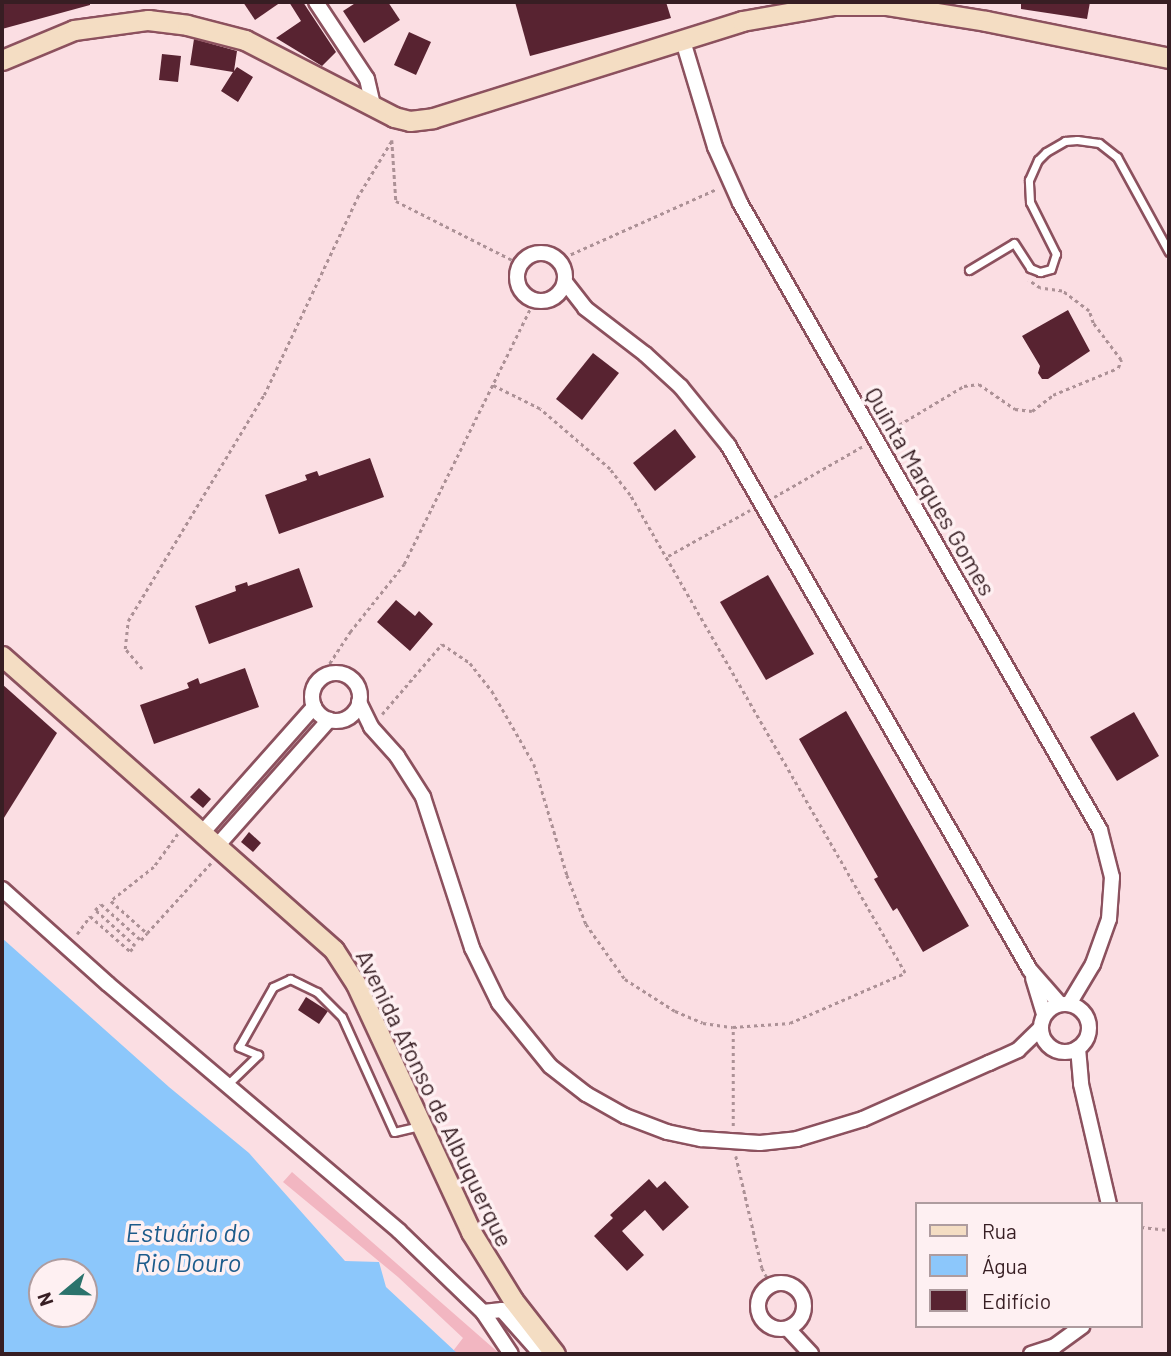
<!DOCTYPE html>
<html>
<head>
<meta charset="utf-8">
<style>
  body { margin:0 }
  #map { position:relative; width:1171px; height:1356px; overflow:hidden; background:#fbdee3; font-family:Barlow,sans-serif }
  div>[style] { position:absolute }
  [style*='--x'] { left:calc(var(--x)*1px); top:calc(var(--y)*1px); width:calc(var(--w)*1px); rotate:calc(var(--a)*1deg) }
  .green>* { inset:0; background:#f2b6c1 }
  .water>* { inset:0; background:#8cc7fb }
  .building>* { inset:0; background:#582331 }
  .path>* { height:2.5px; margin-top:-1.25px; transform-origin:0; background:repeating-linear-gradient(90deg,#ac9196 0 3.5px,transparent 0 7px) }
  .roads { filter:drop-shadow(2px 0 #8c515e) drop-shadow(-2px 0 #8c515e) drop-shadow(0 2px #8c515e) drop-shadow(0 -2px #8c515e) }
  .lane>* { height:7px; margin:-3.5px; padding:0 3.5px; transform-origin:3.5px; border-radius:3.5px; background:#fff }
  .street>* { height:14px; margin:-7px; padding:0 7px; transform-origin:7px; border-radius:7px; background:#fff }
  .street>.ring { margin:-7px; padding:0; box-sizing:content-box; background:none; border:14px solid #fff; border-radius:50% }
  .secondary>* { height:19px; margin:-9.5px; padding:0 9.5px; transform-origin:9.5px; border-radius:9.5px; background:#f4ddc3 }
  span { translate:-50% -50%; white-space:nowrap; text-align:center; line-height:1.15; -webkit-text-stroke:7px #fef0f2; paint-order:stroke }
  .street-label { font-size:24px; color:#371e23 }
  .water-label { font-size:26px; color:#1c5b8b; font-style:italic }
  .frame { position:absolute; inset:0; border:4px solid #371e23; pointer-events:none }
  .legend { position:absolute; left:915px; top:1202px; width:228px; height:126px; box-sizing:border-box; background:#fef0f2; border:2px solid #ae9c9f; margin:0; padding:9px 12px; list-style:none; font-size:21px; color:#371e23 }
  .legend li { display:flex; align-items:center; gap:14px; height:35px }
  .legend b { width:35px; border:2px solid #ae9c9f }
  .north { position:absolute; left:28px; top:1258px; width:70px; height:70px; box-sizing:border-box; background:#fef0f2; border:2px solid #ae9c9f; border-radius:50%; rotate:251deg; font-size:19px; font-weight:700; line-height:28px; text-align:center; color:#371e23 }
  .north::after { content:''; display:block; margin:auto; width:24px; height:32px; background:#2b736c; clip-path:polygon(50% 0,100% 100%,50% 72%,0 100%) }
</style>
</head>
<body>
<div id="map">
  <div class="green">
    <i style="clip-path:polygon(292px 1172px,500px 1354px,458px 1354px,453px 1351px,463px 1338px,398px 1277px,283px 1182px)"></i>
  </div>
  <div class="water">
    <i style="clip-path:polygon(evenodd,2px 938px,169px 1087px,249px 1153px,345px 1261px,379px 1262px,386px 1287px,458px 1354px,2px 1354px,2px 938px,42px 1272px,84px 1272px,84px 1314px,42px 1314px,42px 1272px)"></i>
  </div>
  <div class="building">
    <i style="clip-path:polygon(2px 2px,90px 2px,90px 5px,2px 29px)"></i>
    <i style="clip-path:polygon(243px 2px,281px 2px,255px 20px)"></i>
    <i style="clip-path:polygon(289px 2px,303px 2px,336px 52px,322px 66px,276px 38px,301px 21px)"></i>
    <i style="clip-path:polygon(357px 2px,388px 2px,400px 20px,364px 43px,343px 11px)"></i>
    <i style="clip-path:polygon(515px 2px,666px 2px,671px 18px,530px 56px)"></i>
    <i style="clip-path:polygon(1021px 2px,1090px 2px,1087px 19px,1021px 9px)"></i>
    <i style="clip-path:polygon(409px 32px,431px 42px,416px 75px,394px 65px)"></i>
    <i style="clip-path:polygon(194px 39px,237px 51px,234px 71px,237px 67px,253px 77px,238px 102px,221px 91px,233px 72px,190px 65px)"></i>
    <i style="clip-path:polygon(162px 54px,181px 56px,178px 82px,159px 80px)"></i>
    <i style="clip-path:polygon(1068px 310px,1090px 351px,1048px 379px,1042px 379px,1038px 373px,1040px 366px,1022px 336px)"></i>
    <i style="clip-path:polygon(593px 353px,619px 373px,582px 420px,556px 399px)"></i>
    <i style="clip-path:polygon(675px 429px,696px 457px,655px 491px,633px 463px)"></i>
    <i style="clip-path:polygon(370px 458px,384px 497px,279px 534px,265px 495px,307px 480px,305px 475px,317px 471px,319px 476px)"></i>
    <i style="clip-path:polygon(299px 568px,313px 607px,209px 644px,195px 606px,236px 591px,235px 586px,247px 582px,248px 586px)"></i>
    <i style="clip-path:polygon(768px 575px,814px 654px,766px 680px,720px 602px)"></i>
    <i style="clip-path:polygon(396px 600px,415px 616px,419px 611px,433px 624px,410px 651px,377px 622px)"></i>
    <i style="clip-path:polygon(245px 668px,259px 707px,154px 744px,140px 705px,189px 688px,187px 683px,198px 678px,200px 684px)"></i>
    <i style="clip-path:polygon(2px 684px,57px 733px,2px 821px)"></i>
    <i style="clip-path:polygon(846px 711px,969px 926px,923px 952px,897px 908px,893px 911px,874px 879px,878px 877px,799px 739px)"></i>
    <i style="clip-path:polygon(1134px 712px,1159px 756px,1117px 781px,1090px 737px)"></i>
    <i style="clip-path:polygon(199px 788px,211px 799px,203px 808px,190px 797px)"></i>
    <i style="clip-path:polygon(249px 832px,261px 843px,253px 852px,241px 842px)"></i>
    <i style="clip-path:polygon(306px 997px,328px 1011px,319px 1024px,298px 1010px)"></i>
    <i style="clip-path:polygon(649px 1179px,657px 1188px,665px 1181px,689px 1207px,663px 1231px,645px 1210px,622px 1231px,644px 1255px,627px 1271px,594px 1236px,613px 1218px,610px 1215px)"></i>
  </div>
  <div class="path">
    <i style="--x:558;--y:260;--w:174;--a:-24.1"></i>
    <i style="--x:887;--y:432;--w:90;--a:-30.9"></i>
    <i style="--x:964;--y:386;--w:15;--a:-8"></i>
    <i style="--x:979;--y:384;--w:44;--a:34.8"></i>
    <i style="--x:1015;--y:409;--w:17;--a:7"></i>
    <i style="--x:1032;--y:411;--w:26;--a:-37"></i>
    <i style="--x:1053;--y:395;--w:70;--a:-22.6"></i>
    <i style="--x:1118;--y:368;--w:9;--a:-69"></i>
    <i style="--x:1121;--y:360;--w:46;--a:-127.1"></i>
    <i style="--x:1093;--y:323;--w:13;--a:-108"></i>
    <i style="--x:1089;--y:311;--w:34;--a:-143"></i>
    <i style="--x:1062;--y:291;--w:22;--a:-172"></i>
    <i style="--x:1040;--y:288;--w:14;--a:-146"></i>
    <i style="--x:774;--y:497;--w:103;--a:-29.8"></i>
    <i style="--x:668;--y:556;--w:94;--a:-29.3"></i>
    <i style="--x:142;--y:669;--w:26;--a:-130"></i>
    <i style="--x:125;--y:649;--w:28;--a:-84"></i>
    <i style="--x:128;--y:621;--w:264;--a:-59"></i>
    <i style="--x:264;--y:395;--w:218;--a:-64.7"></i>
    <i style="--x:357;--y:198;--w:68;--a:-58.9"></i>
    <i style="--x:392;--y:140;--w:61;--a:86.2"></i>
    <i style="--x:396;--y:201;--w:139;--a:26.9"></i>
    <i style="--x:318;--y:681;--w:59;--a:-56.9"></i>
    <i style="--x:350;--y:632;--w:87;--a:-51.5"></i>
    <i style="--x:404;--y:564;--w:293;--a:-63.7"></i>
    <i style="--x:382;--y:714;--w:92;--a:-49.4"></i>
    <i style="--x:442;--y:644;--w:34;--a:34"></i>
    <i style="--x:470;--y:663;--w:36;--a:52"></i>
    <i style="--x:492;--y:691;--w:84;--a:60.1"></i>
    <i style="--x:534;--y:764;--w:116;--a:73.4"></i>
    <i style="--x:567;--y:875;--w:53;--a:68.8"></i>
    <i style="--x:586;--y:924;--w:67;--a:54.7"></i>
    <i style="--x:625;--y:979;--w:59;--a:32.6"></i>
    <i style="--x:675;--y:1011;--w:30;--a:23"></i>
    <i style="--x:703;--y:1023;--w:30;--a:8"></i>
    <i style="--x:733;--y:1027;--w:57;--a:-4"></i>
    <i style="--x:790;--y:1023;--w:125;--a:-23.5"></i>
    <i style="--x:905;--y:973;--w:551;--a:-119.91"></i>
    <i style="--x:630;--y:495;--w:33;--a:-128"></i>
    <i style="--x:610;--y:469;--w:92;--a:-139.4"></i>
    <i style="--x:540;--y:409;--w:54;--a:-153.4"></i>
    <i style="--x:178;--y:834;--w:41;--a:126"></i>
    <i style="--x:154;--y:867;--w:55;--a:141.7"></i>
    <i style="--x:111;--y:901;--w:48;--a:41.6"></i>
    <i style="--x:147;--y:933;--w:95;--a:-47.6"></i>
    <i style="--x:77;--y:934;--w:22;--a:-54"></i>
    <i style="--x:90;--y:916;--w:53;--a:41.2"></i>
    <i style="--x:130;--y:951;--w:7;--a:-45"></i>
    <i style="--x:135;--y:946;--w:54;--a:-138"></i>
    <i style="--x:95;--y:910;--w:8;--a:-45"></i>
    <i style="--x:101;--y:904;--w:54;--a:42"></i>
    <i style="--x:141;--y:940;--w:9;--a:-49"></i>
    <i style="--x:733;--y:1126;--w:99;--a:-90"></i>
    <i style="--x:736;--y:1156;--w:115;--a:76.9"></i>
    <i style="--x:762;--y:1268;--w:19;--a:62"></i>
    <i style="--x:1141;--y:1227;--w:28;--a:6"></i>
  </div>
  <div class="roads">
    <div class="lane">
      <i style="--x:969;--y:270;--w:52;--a:-31"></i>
      <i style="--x:1014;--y:243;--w:30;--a:57"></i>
      <i style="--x:1030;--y:268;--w:11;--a:22"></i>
      <i style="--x:1040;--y:272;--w:11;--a:-15"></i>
      <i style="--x:1051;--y:269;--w:16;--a:-72"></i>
      <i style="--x:1056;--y:254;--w:58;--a:-116.6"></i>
      <i style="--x:1030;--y:202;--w:22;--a:-93"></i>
      <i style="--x:1029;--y:180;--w:22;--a:-66"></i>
      <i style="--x:1038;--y:160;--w:11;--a:-45"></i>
      <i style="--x:1046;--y:152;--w:22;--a:-30"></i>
      <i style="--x:1065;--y:141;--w:12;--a:-5"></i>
      <i style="--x:1077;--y:140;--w:22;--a:8"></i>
      <i style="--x:1099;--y:143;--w:23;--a:38"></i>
      <i style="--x:1117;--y:157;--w:108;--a:61.3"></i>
      <i style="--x:228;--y:1084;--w:42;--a:-44"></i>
      <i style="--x:258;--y:1055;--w:21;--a:-157"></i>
      <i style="--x:239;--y:1047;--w:69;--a:-60.5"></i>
      <i style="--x:273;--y:987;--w:19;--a:-25"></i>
      <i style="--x:290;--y:979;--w:30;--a:26"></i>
      <i style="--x:317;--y:992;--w:35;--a:45"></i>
      <i style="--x:342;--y:1017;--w:126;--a:65.7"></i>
      <i style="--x:394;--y:1132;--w:27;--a:-13"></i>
    </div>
    <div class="street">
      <i style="--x:316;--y:2;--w:92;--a:56.5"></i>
      <i style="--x:367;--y:79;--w:27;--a:77"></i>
      <i style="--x:683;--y:41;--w:111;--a:73.2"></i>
      <i style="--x:715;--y:147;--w:61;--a:65.9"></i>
      <i style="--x:740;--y:203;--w:723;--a:60.14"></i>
      <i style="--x:1100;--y:830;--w:49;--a:75.7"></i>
      <i style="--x:1112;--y:877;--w:42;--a:94.1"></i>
      <i style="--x:1109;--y:919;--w:48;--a:109.6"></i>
      <i style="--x:1093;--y:964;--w:47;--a:121"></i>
      <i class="ring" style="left:517px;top:253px;width:34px;height:34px"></i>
      <i style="--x:565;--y:282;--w:33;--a:52"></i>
      <i style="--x:585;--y:308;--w:76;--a:37.5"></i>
      <i style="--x:645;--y:354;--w:49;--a:42.5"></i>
      <i style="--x:681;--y:387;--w:75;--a:51"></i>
      <i style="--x:728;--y:445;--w:606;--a:60.09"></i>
      <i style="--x:1030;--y:970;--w:45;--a:48.6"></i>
      <i class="ring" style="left:312px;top:673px;width:34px;height:34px"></i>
      <i style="--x:359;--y:702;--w:28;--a:64"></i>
      <i style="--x:371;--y:727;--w:39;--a:48"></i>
      <i style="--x:397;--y:756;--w:49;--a:57.6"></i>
      <i style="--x:423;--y:797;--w:159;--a:72"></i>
      <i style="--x:472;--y:948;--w:61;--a:63.9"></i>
      <i style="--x:499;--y:1003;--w:81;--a:51"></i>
      <i style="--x:550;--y:1066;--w:46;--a:37.9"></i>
      <i style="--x:586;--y:1094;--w:45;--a:29.4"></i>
      <i style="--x:625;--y:1116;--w:45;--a:20.9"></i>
      <i style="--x:667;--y:1132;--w:35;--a:12"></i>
      <i style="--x:701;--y:1139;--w:59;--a:3.9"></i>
      <i style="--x:760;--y:1143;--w:37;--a:-6"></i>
      <i style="--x:797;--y:1139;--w:69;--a:-16.9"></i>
      <i style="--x:863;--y:1119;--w:138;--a:-24"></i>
      <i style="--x:989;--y:1063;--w:32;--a:-24"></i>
      <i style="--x:1018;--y:1050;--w:30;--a:-44"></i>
      <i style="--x:202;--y:833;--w:169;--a:-48.4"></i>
      <i style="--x:217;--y:846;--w:169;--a:-48.4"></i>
      <i style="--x:2;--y:889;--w:142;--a:41.9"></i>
      <i style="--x:108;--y:984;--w:382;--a:40.3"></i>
      <i style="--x:399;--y:1231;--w:117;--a:44"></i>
      <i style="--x:483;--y:1312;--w:19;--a:-6"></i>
      <i style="--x:502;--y:1310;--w:59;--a:48.4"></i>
      <i style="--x:1033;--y:978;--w:38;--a:73"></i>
      <i class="ring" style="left:1041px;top:1004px;width:34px;height:34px"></i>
      <i style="--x:1078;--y:1048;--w:36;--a:85"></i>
      <i style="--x:1081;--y:1084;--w:123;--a:76.9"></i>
      <i class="ring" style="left:758px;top:1283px;width:32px;height:32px"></i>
      <i style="--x:483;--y:1312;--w:50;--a:56.3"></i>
      <i style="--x:788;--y:1329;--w:34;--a:47"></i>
      <i style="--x:1031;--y:1354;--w:25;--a:-18"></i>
      <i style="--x:1055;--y:1346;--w:34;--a:-36"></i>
    </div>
    <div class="secondary">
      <i style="--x:2;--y:60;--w:78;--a:-22.6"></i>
      <i style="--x:74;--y:30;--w:75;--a:-7.7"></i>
      <i style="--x:148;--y:20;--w:39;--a:7"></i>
      <i style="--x:187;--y:25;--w:60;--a:14.5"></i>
      <i style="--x:245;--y:40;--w:168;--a:27.3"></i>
      <i style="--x:394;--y:117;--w:16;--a:14"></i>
      <i style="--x:410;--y:121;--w:23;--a:-7"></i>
      <i style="--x:433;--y:118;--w:324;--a:-17.4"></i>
      <i style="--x:742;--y:21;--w:92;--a:-10"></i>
      <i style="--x:833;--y:5;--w:54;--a:0"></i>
      <i style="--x:887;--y:5;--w:100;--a:9.2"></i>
      <i style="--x:986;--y:21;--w:187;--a:11.4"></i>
      <i style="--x:2;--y:656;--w:443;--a:41.5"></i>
      <i style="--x:334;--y:950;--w:40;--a:57.1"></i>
      <i style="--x:356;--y:984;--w:273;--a:65.1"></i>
      <i style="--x:471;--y:1232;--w:80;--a:58.3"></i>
      <i style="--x:513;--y:1300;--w:68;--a:52.1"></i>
    </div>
  </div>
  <div class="street-label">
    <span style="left:931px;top:491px;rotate:60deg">Quinta Marques Gomes</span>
    <span style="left:435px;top:1098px;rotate:64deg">Avenida Afonso de Albuquerque</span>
  </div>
  <div class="water-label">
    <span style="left:188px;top:1247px">Estuário do<br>Rio Douro</span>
  </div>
  <div class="frame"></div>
  <ul class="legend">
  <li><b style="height:9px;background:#f4ddc3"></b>Rua</li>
  <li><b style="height:19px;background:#8cc7fb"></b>Água</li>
  <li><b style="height:19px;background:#582331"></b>Edifício</li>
  </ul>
  <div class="north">N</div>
</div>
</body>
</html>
